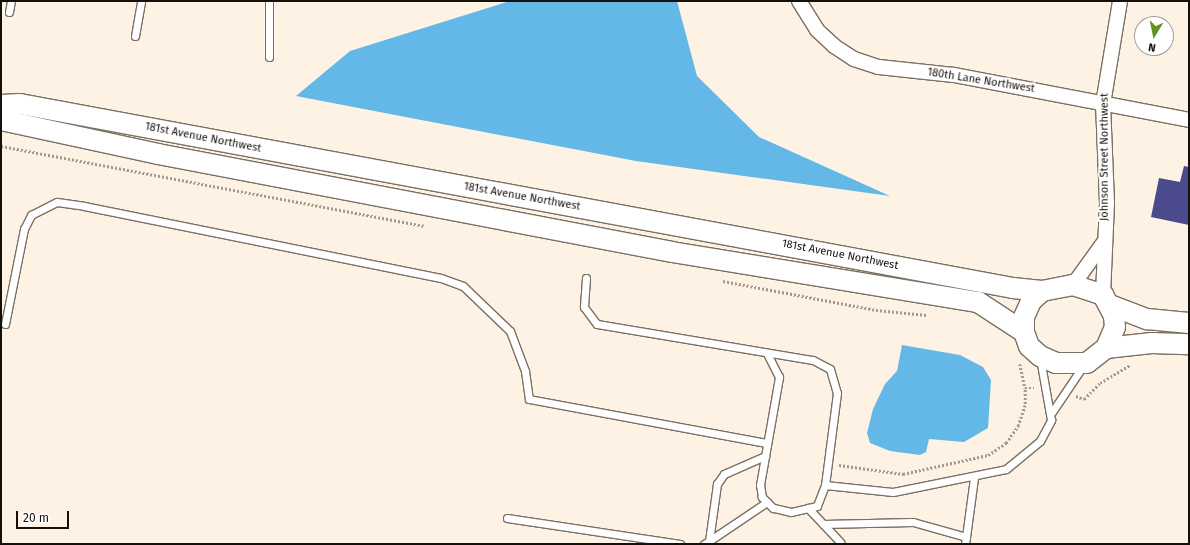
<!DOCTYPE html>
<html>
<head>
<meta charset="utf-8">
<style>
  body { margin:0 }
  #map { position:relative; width:1190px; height:545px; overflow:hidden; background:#fdf2e3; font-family:"Fira Sans",sans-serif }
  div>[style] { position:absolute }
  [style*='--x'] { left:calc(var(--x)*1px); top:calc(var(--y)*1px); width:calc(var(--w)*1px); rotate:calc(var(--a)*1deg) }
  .water>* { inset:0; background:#64b8e7 }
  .building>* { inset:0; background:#4a4a8c }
  .path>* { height:2.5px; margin-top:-1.25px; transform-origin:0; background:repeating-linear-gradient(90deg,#a29a8f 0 2px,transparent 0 4px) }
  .roads { filter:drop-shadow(1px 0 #7a7063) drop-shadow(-1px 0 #7a7063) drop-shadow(0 1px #7a7063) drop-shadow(0 -1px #7a7063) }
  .service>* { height:7px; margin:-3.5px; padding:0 3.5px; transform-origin:3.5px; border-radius:3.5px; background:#fff }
  .minor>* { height:14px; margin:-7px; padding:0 7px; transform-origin:7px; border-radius:7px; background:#fff }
  .secondary>* { height:20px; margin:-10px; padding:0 10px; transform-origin:10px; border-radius:10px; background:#fff }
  span { translate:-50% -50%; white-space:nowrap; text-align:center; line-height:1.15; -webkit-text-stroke:4px #fff; paint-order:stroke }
  .street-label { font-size:11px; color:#14100b }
  .frame { position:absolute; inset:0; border:2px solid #14100b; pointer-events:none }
  .north { position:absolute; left:1134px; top:16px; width:40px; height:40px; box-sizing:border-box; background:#fff; border:1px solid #a19f9d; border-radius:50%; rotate:190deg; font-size:11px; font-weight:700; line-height:16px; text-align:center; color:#14100b }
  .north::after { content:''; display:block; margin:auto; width:14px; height:18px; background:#649022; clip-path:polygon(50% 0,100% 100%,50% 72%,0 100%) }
  .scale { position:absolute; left:16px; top:511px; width:53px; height:18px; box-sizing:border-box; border:2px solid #14100b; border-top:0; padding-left:5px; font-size:12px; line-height:14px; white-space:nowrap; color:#14100b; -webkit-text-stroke:3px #fff; paint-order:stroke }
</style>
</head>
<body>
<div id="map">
  <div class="water">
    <i style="clip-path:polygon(510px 1px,677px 1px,697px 76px,759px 137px,890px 196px,636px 161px,296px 96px,350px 51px)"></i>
    <i style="clip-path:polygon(902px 345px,960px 355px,983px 367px,991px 380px,988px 428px,964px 442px,929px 439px,926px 452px,920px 455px,890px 451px,870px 443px,867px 433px,873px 409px,885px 384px,897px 371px)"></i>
  </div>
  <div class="building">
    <i style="clip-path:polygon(1184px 166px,1189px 167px,1189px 225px,1151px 217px,1159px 178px,1180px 182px)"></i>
  </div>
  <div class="path">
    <i style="--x:1;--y:146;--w:431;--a:10.7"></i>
    <i style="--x:723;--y:281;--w:156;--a:10.7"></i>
    <i style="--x:876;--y:310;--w:51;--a:5.6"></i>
    <i style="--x:1020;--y:364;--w:25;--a:78"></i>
    <i style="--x:1025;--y:388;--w:9;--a:0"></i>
    <i style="--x:1076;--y:396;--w:9;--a:21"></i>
    <i style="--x:1084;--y:399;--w:23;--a:-45"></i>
    <i style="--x:1100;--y:383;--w:35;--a:-31"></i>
    <i style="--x:839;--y:465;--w:65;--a:8"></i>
    <i style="--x:903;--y:474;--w:87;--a:-12.6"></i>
    <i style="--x:988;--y:455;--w:22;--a:-34"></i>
    <i style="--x:1006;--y:443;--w:21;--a:-55"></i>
    <i style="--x:1018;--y:426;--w:23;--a:-72"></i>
    <i style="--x:1025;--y:404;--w:16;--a:-90"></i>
  </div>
  <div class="roads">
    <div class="service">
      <i style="--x:9;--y:12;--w:11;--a:-80"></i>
      <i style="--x:135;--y:36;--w:36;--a:-80"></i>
      <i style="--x:269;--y:57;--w:56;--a:-90"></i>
      <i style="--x:586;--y:278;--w:29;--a:94"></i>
      <i style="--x:584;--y:307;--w:21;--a:53"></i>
      <i style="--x:597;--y:324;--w:219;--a:9.5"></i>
      <i style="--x:813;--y:360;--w:19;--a:28"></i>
      <i style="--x:830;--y:369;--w:25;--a:74"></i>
      <i style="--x:837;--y:393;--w:93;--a:97.4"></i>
      <i style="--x:825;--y:485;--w:22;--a:111"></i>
      <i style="--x:817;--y:506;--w:27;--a:167"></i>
      <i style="--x:791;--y:512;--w:18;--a:-167"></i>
      <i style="--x:773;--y:508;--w:16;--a:-135"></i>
      <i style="--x:762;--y:497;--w:12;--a:-99"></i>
      <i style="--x:760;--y:485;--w:110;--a:-80"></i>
      <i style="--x:779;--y:377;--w:27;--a:-117"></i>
      <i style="--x:5;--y:324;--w:97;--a:-78.7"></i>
      <i style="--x:24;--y:229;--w:16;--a:-63"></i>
      <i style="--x:31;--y:215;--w:29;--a:-27"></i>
      <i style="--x:57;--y:202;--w:27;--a:8"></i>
      <i style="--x:84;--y:206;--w:364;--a:11.4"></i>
      <i style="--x:441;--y:278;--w:23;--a:20"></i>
      <i style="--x:463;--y:286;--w:65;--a:43.8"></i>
      <i style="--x:510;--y:331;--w:43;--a:69.4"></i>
      <i style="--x:525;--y:371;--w:28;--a:82"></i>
      <i style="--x:529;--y:399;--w:242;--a:10.5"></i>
      <i style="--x:1052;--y:412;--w:55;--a:-56"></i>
      <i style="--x:825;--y:485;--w:68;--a:5.9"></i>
      <i style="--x:893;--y:492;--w:115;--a:-11.5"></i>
      <i style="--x:1006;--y:469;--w:44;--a:-39.5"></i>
      <i style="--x:1040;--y:441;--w:24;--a:-62"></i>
      <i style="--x:1051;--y:420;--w:63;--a:-100.1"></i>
      <i style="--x:808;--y:508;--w:47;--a:46.7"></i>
      <i style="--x:507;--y:518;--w:175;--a:8.5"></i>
      <i style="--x:823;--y:524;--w:90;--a:-1.3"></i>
      <i style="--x:913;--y:522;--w:55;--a:15.8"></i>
      <i style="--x:966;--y:537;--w:7;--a:98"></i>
      <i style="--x:966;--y:537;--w:60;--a:-82.3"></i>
      <i style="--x:709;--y:541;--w:70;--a:-33.9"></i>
      <i style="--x:704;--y:544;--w:6;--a:-31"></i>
      <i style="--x:709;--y:541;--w:58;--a:-82"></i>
      <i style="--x:717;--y:484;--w:12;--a:-55"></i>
      <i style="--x:724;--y:474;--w:45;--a:-23.7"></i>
    </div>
    <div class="minor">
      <i style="--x:799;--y:1;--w:34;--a:58"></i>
      <i style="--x:817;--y:30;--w:23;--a:43"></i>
      <i style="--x:834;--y:46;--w:24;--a:33"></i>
      <i style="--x:854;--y:59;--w:26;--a:18"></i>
      <i style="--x:879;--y:67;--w:75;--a:6.1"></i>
      <i style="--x:954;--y:75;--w:239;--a:10.8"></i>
      <i style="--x:1073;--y:285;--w:53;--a:-54.2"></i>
      <i style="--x:1103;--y:295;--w:92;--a:-87.5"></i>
      <i style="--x:1107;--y:203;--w:99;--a:-92.3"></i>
      <i style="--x:1103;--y:104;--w:104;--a:-80.6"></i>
    </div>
    <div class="secondary">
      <i style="--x:1;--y:105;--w:19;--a:-3"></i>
      <i style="--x:20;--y:104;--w:1010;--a:10.5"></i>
      <i style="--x:1013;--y:288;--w:29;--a:6"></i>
      <i style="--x:1;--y:120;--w:161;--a:12.2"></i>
      <i style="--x:158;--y:154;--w:523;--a:10.79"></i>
      <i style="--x:672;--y:252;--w:310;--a:9.3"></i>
      <i style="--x:978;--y:302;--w:55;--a:33.1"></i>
      <i style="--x:1073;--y:285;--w:32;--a:18"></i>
      <i style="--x:1103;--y:295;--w:24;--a:62"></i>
      <i style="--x:1114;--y:316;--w:11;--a:85"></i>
      <i style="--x:1115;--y:327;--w:23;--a:113"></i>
      <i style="--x:1106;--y:348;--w:24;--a:142"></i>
      <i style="--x:1087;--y:363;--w:31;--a:180"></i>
      <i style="--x:1056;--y:363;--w:17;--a:-156"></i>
      <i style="--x:1040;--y:356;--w:15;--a:-138"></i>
      <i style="--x:1029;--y:346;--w:15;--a:-110"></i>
      <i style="--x:1024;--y:332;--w:15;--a:-90"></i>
      <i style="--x:1024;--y:317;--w:17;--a:-66"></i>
      <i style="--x:1031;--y:301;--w:15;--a:-42"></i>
      <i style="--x:1042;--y:291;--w:32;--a:-11"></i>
      <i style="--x:1110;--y:305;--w:40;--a:21"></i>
      <i style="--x:1147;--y:319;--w:42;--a:5.4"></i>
      <i style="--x:1106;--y:348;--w:46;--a:-6.2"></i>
      <i style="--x:1152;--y:343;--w:37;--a:2"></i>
    </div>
  </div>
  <div class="street-label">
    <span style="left:981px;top:81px;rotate:9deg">180th Lane Northwest</span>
    <span style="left:203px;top:138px;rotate:11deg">181st Avenue Northwest</span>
    <span style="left:1105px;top:157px;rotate:-90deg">Johnson Street Northwest</span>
    <span style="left:522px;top:197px;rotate:10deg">181st Avenue Northwest</span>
    <span style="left:840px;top:255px;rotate:11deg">181st Avenue Northwest</span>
  </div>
  <div class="frame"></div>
  <div class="north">N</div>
  <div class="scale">20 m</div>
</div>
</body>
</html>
